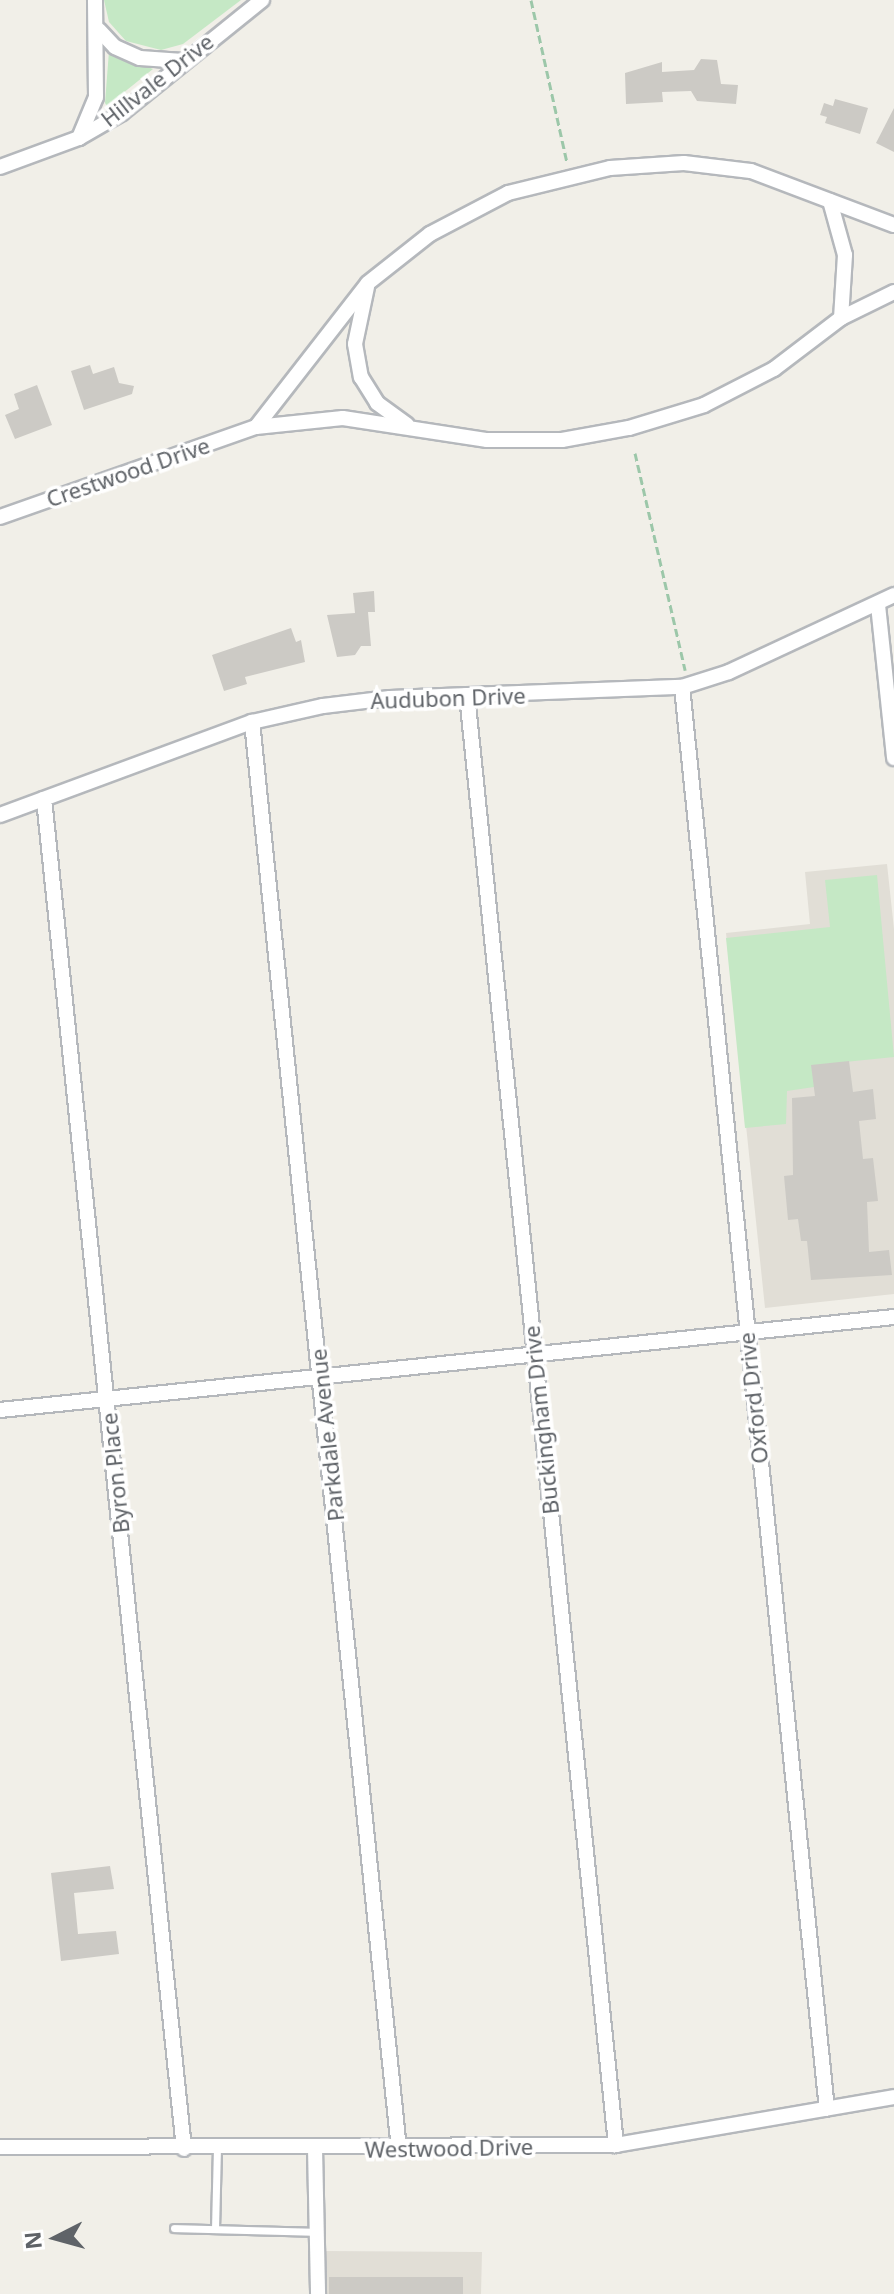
<!DOCTYPE html>
<html>
<head>
<meta charset="utf-8">
<style>
  body { margin:0 }
  #map { position:relative; width:894px; height:2294px; overflow:hidden; background:#f1efe8; font-family:"Noto Sans",sans-serif }
  div>[style] { position:absolute }
  [style*='--x'] { left:calc(var(--x)*1px); top:calc(var(--y)*1px); width:calc(var(--w)*1px); rotate:calc(var(--a)*1deg) }
  .education>* { inset:0; background:#e1ded6 }
  .green>* { inset:0; background:#c5e8c5 }
  .building>* { inset:0; background:#cccac5 }
  .path>* { height:3px; margin-top:-1.5px; transform-origin:0; background:repeating-linear-gradient(90deg,#9cc7a9 0 8px,transparent 0 12px) }
  .roads { filter:drop-shadow(2px 0 #b5b8bc) drop-shadow(-2px 0 #b5b8bc) drop-shadow(0 2px #b5b8bc) drop-shadow(0 -2px #b5b8bc) }
  .service>* { height:7px; margin:-3.5px; padding:0 3.5px; transform-origin:3.5px; border-radius:3.5px; background:#fff }
  .minor>* { height:14px; margin:-7px; padding:0 7px; transform-origin:7px; border-radius:7px; background:#fff }
  span { translate:-50% -50%; white-space:nowrap; text-align:center; line-height:1.15; -webkit-text-stroke:7px #fff; paint-order:stroke }
  .street-label { font-size:22px; color:#5f6368 }
  .north { position:absolute; left:16px; top:2198px; width:80px; height:80px; -webkit-text-stroke:6px #fff; paint-order:stroke; rotate:264deg; font-size:22px; font-weight:700; line-height:32px; text-align:center; color:#5f6368 }
  .north::after { content:''; display:block; margin:auto; width:28px; height:36px; background:#5f6368; clip-path:polygon(50% 0,100% 100%,50% 72%,0 100%) }
</style>
</head>
<body>
<div id="map">
  <div class="education">
    <i style="clip-path:polygon(887px 864px,894px 929px,894px 1294px,765px 1308px,726px 933px,810px 924px,805px 872px)"></i>
    <i style="clip-path:polygon(323px 2251px,482px 2252px,481px 2294px,323px 2294px)"></i>
  </div>
  <div class="green">
    <i style="clip-path:polygon(104px 0,241px 0,183px 44px,161px 50px,126px 41px,109px 22px)"></i>
    <i style="clip-path:polygon(109px 51px,153px 69px,107px 106px,105px 103px)"></i>
    <i style="clip-path:polygon(877px 875px,894px 1057px,845px 1062px,814px 1087px,787px 1091px,786px 1124px,745px 1128px,726px 938px,830px 927px,825px 880px)"></i>
  </div>
  <div class="building">
    <i style="clip-path:polygon(701px 59px,717px 60px,721px 84px,738px 85px,736px 104px,697px 101px,691px 91px,662px 92px,663px 102px,626px 104px,625px 73px,662px 62px,662px 72px,694px 70px)"></i>
    <i style="clip-path:polygon(835px 99px,868px 108px,860px 134px,825px 123px,827px 117px,820px 115px,824px 103px,833px 106px)"></i>
    <i style="clip-path:polygon(894px 108px,894px 152px,876px 143px)"></i>
    <i style="clip-path:polygon(90px 365px,93px 374px,114px 367px,119px 383px,134px 386px,132px 394px,84px 410px,71px 371px)"></i>
    <i style="clip-path:polygon(37px 385px,52px 425px,15px 439px,5px 415px,19px 409px,14px 394px)"></i>
    <i style="clip-path:polygon(374px 591px,375px 612px,368px 612px,371px 646px,361px 646px,355px 655px,337px 657px,327px 615px,355px 613px,353px 593px)"></i>
    <i style="clip-path:polygon(291px 628px,296px 642px,301px 640px,305px 662px,245px 677px,247px 684px,224px 691px,212px 655px)"></i>
    <i style="clip-path:polygon(849px 1061px,853px 1092px,873px 1089px,876px 1119px,859px 1121px,863px 1159px,873px 1158px,878px 1201px,867px 1202px,869px 1252px,889px 1250px,892px 1275px,811px 1280px,807px 1241px,801px 1241px,798px 1219px,788px 1220px,784px 1176px,793px 1175px,792px 1098px,815px 1096px,811px 1065px)"></i>
    <i style="clip-path:polygon(110px 1866px,114px 1889px,74px 1893px,78px 1934px,116px 1931px,119px 1954px,61px 1961px,51px 1873px)"></i>
    <i style="clip-path:polygon(329px 2277px,463px 2277px,463px 2294px,329px 2294px)"></i>
  </div>
  <div class="path">
    <i style="--x:531;--y:0;--w:166;--a:77.5"></i>
    <i style="--x:635;--y:453;--w:223;--a:77"></i>
  </div>
  <div class="roads">
    <div class="service">
      <i style="--x:174;--y:2228;--w:144;--a:1.6"></i>
      <i style="--x:215;--y:2229;--w:80;--a:-88.6"></i>
    </div>
    <div class="minor">
      <i style="--x:99;--y:30;--w:23;--a:47"></i>
      <i style="--x:115;--y:47;--w:27;--a:24"></i>
      <i style="--x:140;--y:58;--w:43;--a:4"></i>
      <i style="--x:79;--y:138;--w:44;--a:-67.5"></i>
      <i style="--x:96;--y:97;--w:97;--a:-90.6"></i>
      <i style="--x:0;--y:167;--w:84;--a:-20.2"></i>
      <i style="--x:79;--y:138;--w:50;--a:-30.2"></i>
      <i style="--x:122;--y:113;--w:180;--a:-38.9"></i>
      <i style="--x:830;--y:201;--w:56;--a:74.5"></i>
      <i style="--x:845;--y:255;--w:63;--a:93.6"></i>
      <i style="--x:367;--y:287;--w:58;--a:101.9"></i>
      <i style="--x:355;--y:344;--w:34;--a:80"></i>
      <i style="--x:361;--y:377;--w:31;--a:58"></i>
      <i style="--x:377;--y:403;--w:37;--a:36"></i>
      <i style="--x:256;--y:427;--w:182;--a:-52.1"></i>
      <i style="--x:368;--y:283;--w:79;--a:-38.3"></i>
      <i style="--x:430;--y:234;--w:88;--a:-27.7"></i>
      <i style="--x:508;--y:193;--w:105;--a:-13.8"></i>
      <i style="--x:610;--y:168;--w:74;--a:-3.9"></i>
      <i style="--x:684;--y:163;--w:67;--a:6.8"></i>
      <i style="--x:751;--y:171;--w:153;--a:20.7"></i>
      <i style="--x:0;--y:517;--w:271;--a:-19.4"></i>
      <i style="--x:256;--y:427;--w:87;--a:-5.9"></i>
      <i style="--x:343;--y:418;--w:146;--a:8.7"></i>
      <i style="--x:487;--y:440;--w:75;--a:0"></i>
      <i style="--x:562;--y:440;--w:68;--a:-10.2"></i>
      <i style="--x:629;--y:428;--w:78;--a:-17"></i>
      <i style="--x:704;--y:405;--w:79;--a:-27.2"></i>
      <i style="--x:774;--y:369;--w:84;--a:-37.3"></i>
      <i style="--x:841;--y:318;--w:59;--a:-26.1"></i>
      <i style="--x:878;--y:605;--w:154;--a:84"></i>
      <i style="--x:682;--y:687;--w:1429;--a:84.18"></i>
      <i style="--x:467;--y:695;--w:1458;--a:84.13"></i>
      <i style="--x:252;--y:722;--w:1435;--a:84.12"></i>
      <i style="--x:44;--y:799;--w:1357;--a:84.08"></i>
      <i style="--x:0;--y:815;--w:269;--a:-20.3"></i>
      <i style="--x:252;--y:722;--w:73;--a:-12.7"></i>
      <i style="--x:323;--y:706;--w:67;--a:-6.8"></i>
      <i style="--x:390;--y:698;--w:292;--a:-2.2"></i>
      <i style="--x:682;--y:687;--w:49;--a:-17.7"></i>
      <i style="--x:729;--y:672;--w:182;--a:-25"></i>
      <i style="--x:0;--y:1410;--w:899;--a:-5.94"></i>
      <i style="--x:0;--y:2147;--w:616;--a:-0.19"></i>
      <i style="--x:616;--y:2145;--w:282;--a:-9.8"></i>
      <i style="--x:315;--y:2148;--w:146;--a:88.8"></i>
    </div>
  </div>
  <div class="street-label">
    <span style="left:157px;top:80px;rotate:-38deg">Hillvale Drive</span>
    <span style="left:128px;top:472px;rotate:-19deg">Crestwood Drive</span>
    <span style="left:448px;top:698px;rotate:-2deg">Audubon Drive</span>
    <span style="left:753px;top:1398px;rotate:-96deg">Oxford Drive</span>
    <span style="left:541px;top:1420px;rotate:-96deg">Buckingham Drive</span>
    <span style="left:327px;top:1435px;rotate:-96deg">Parkdale Avenue</span>
    <span style="left:115px;top:1473px;rotate:-96deg">Byron Place</span>
    <span style="left:449px;top:2148px;rotate:-1deg">Westwood Drive</span>
  </div>
  <div class="north">N</div>
</div>
</body>
</html>
